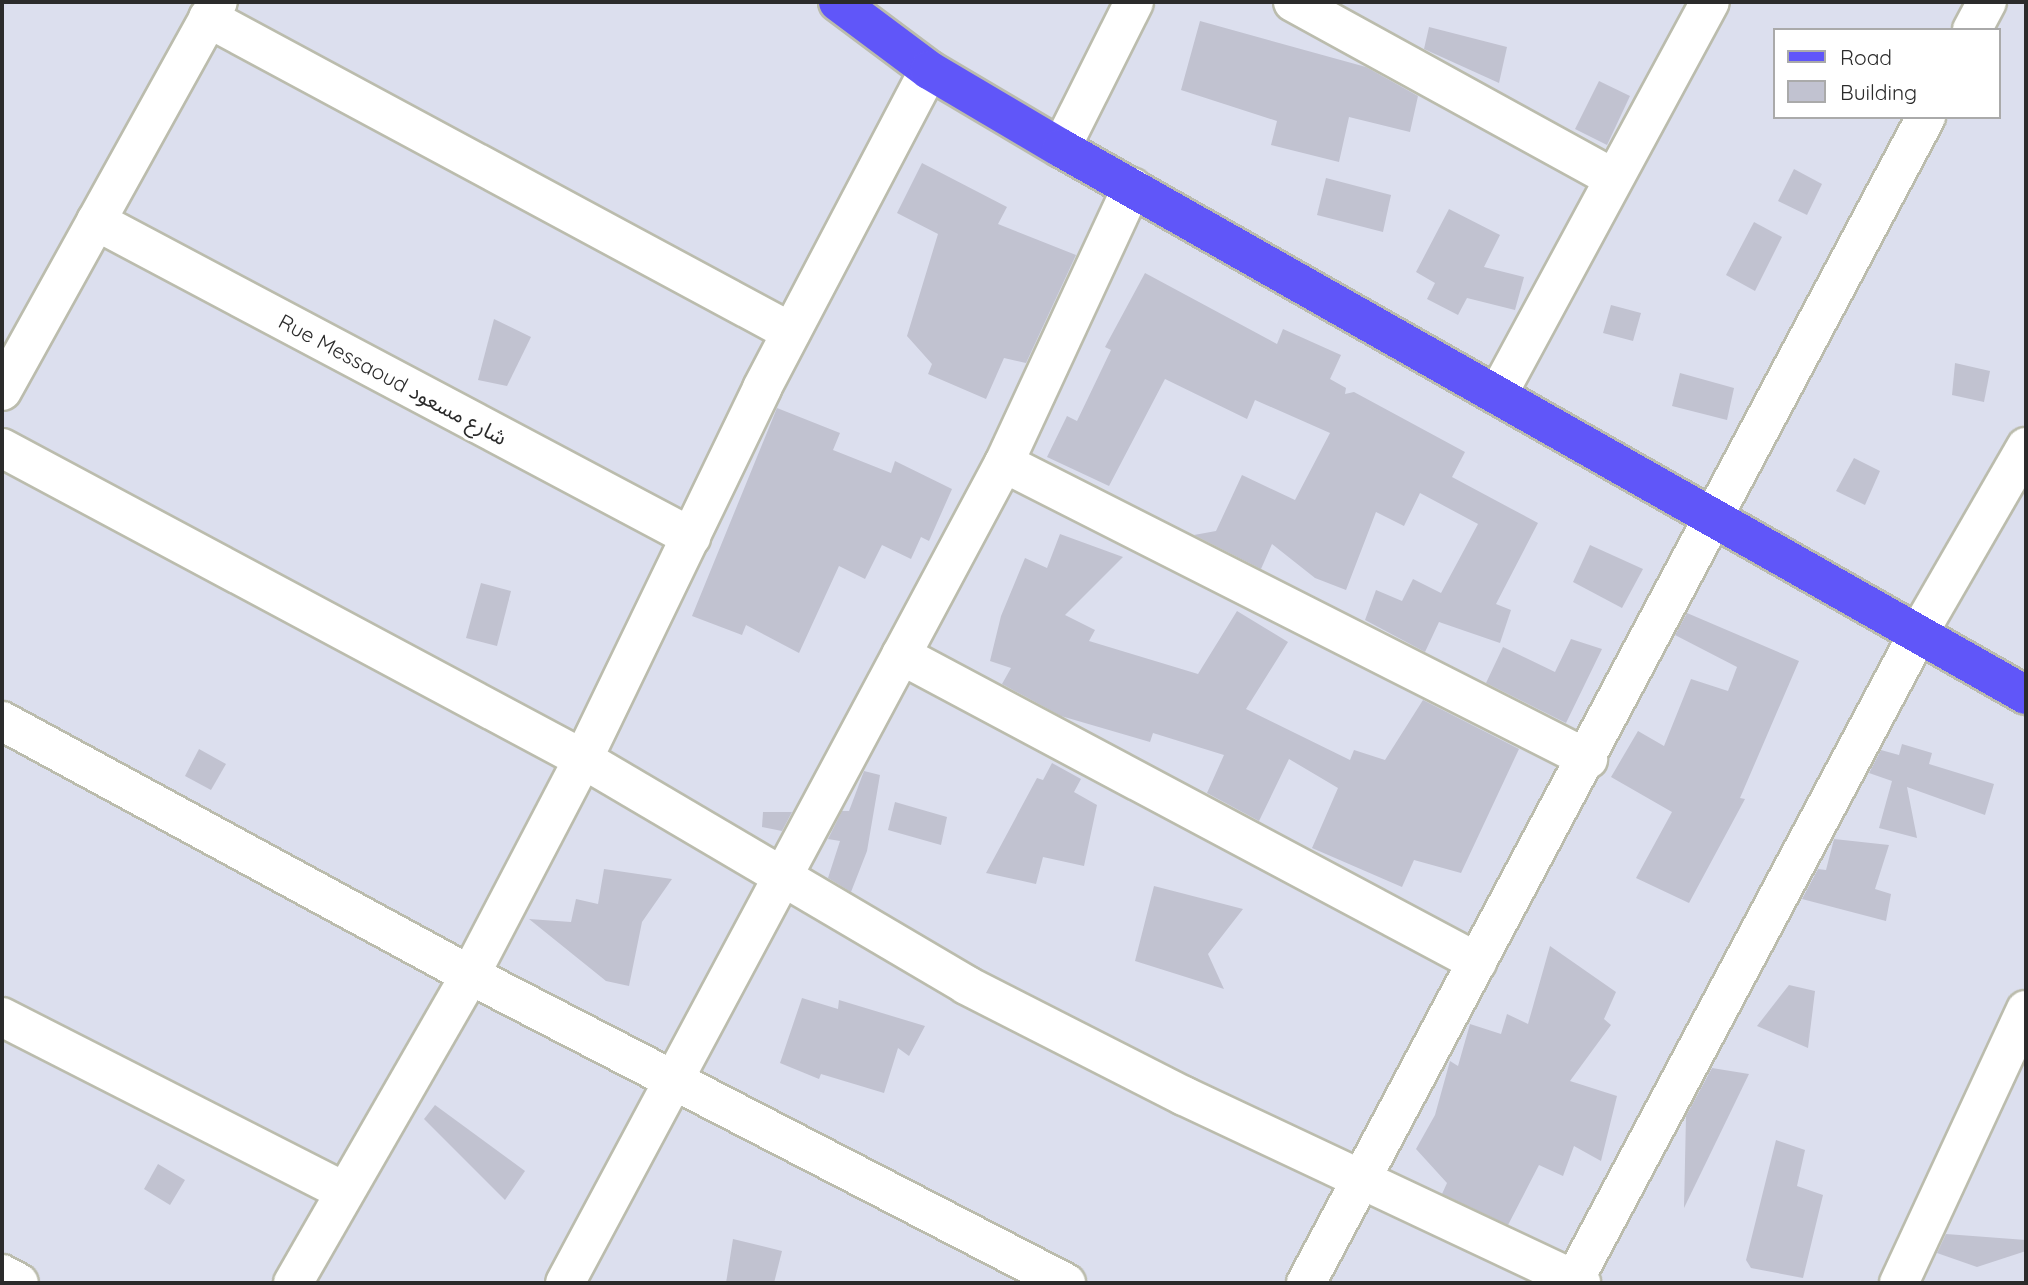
<!DOCTYPE html>
<html>
<head>
<meta charset="utf-8">
<style>
  body { margin:0 }
  #map { position:relative; width:2028px; height:1285px; overflow:hidden; background:#dcdfee; font-family:Quicksand,"Noto Sans Arabic",sans-serif }
  div>[style] { position:absolute }
  [style*='--x'] { left:calc(var(--x)*1px); top:calc(var(--y)*1px); width:calc(var(--w)*1px); rotate:calc(var(--a)*1deg) }
  .building>* { inset:0; background:#c1c2d0 }
  .roads { filter:drop-shadow(2px 0 #bbbcad) drop-shadow(-2px 0 #bbbcad) drop-shadow(0 2px #bbbcad) drop-shadow(0 -2px #bbbcad) }
  .minor>* { height:38px; margin:-19px; padding:0 19px; transform-origin:19px; border-radius:19px; background:#fff }
  .primary>* { height:38px; margin:-19px; padding:0 19px; transform-origin:19px; border-radius:19px; background:#6056f9 }
  span { translate:-50% -50%; white-space:nowrap; text-align:center; line-height:1.15; -webkit-text-stroke:6px #fff; paint-order:stroke }
  .street-label { font-size:21px; color:#2b2b2b }
  .frame { position:absolute; inset:0; border:4px solid #2b2b2b; pointer-events:none }
  .legend { position:absolute; left:1773px; top:28px; width:228px; height:91px; box-sizing:border-box; background:#fff; border:2px solid #aaa; margin:0; padding:9px 12px; list-style:none; font-size:21px; color:#2b2b2b }
  .legend li { display:flex; align-items:center; gap:14px; height:35px }
  .legend b { width:35px; border:2px solid #aaa }
</style>
</head>
<body>
<div id="map">
  <div class="building">
    <i style="clip-path:polygon(1200px 21px,1366px 67px,1418px 96px,1410px 132px,1349px 117px,1339px 162px,1271px 145px,1277px 121px,1181px 90px)"></i>
    <i style="clip-path:polygon(1429px 27px,1507px 47px,1499px 83px,1424px 49px)"></i>
    <i style="clip-path:polygon(1599px 81px,1630px 96px,1607px 145px,1575px 129px)"></i>
    <i style="clip-path:polygon(922px 163px,1007px 207px,998px 224px,1076px 255px,1026px 363px,1004px 358px,986px 399px,928px 374px,932px 364px,907px 336px,938px 234px,897px 213px)"></i>
    <i style="clip-path:polygon(1794px 169px,1822px 184px,1807px 215px,1778px 201px)"></i>
    <i style="clip-path:polygon(1326px 178px,1391px 195px,1383px 232px,1317px 215px)"></i>
    <i style="clip-path:polygon(1449px 209px,1500px 235px,1484px 267px,1524px 277px,1515px 310px,1467px 298px,1458px 315px,1427px 299px,1435px 283px,1416px 272px)"></i>
    <i style="clip-path:polygon(1754px 222px,1782px 237px,1755px 291px,1726px 275px)"></i>
    <i style="clip-path:polygon(1145px 273px,1277px 344px,1283px 329px,1341px 355px,1330px 379px,1346px 388px,1345px 394px,1354px 392px,1465px 452px,1452px 477px,1538px 523px,1496px 604px,1511px 610px,1500px 643px,1439px 622px,1425px 652px,1365px 620px,1376px 590px,1402px 601px,1413px 579px,1441px 593px,1478px 524px,1420px 493px,1404px 526px,1376px 512px,1346px 590px,1315px 578px,1272px 544px,1261px 569px,1194px 535px,1216px 531px,1242px 475px,1295px 500px,1330px 433px,1255px 400px,1247px 419px,1165px 379px,1109px 486px,1047px 457px,1067px 416px,1077px 421px,1111px 350px,1105px 347px)"></i>
    <i style="clip-path:polygon(1611px 305px,1641px 313px,1633px 341px,1603px 333px)"></i>
    <i style="clip-path:polygon(494px 319px,531px 337px,507px 386px,478px 380px)"></i>
    <i style="clip-path:polygon(1955px 363px,1990px 371px,1984px 402px,1952px 395px)"></i>
    <i style="clip-path:polygon(1680px 373px,1734px 388px,1727px 420px,1672px 406px)"></i>
    <i style="clip-path:polygon(777px 408px,840px 433px,833px 450px,891px 473px,895px 461px,952px 489px,929px 541px,921px 537px,911px 559px,882px 545px,865px 579px,839px 566px,799px 653px,746px 625px,742px 635px,692px 616px)"></i>
    <i style="clip-path:polygon(1854px 458px,1880px 471px,1865px 505px,1836px 491px)"></i>
    <i style="clip-path:polygon(1060px 534px,1123px 557px,1065px 615px,1095px 630px,1089px 641px,1198px 674px,1237px 611px,1288px 642px,1246px 709px,1350px 760px,1354px 750px,1385px 760px,1423px 700px,1519px 749px,1461px 873px,1414px 860px,1402px 887px,1312px 848px,1338px 788px,1289px 759px,1259px 821px,1207px 793px,1224px 755px,1153px 733px,1150px 742px,1061px 716px,1002px 684px,1011px 668px,990px 661px,1001px 616px,1025px 558px,1047px 568px)"></i>
    <i style="clip-path:polygon(1590px 545px,1643px 569px,1622px 608px,1573px 582px)"></i>
    <i style="clip-path:polygon(481px 583px,511px 591px,497px 646px,466px 638px)"></i>
    <i style="clip-path:polygon(1687px 613px,1799px 661px,1740px 798px,1745px 799px,1689px 903px,1636px 878px,1672px 812px,1611px 777px,1638px 731px,1664px 746px,1691px 679px,1728px 691px,1737px 667px,1675px 635px)"></i>
    <i style="clip-path:polygon(1571px 639px,1602px 649px,1566px 723px,1486px 683px,1503px 647px,1555px 672px)"></i>
    <i style="clip-path:polygon(1902px 744px,1932px 753px,1929px 764px,1994px 784px,1985px 815px,1907px 787px,1917px 838px,1879px 828px,1892px 781px,1869px 773px,1881px 750px,1899px 755px)"></i>
    <i style="clip-path:polygon(199px 749px,226px 764px,211px 790px,185px 776px)"></i>
    <i style="clip-path:polygon(1052px 763px,1081px 779px,1074px 792px,1097px 805px,1084px 866px,1043px 857px,1036px 884px,986px 873px,1037px 778px,1043px 780px)"></i>
    <i style="clip-path:polygon(864px 771px,880px 775px,867px 851px,851px 892px,828px 878px,840px 841px,828px 839px,842px 811px,849px 811px)"></i>
    <i style="clip-path:polygon(895px 802px,947px 817px,941px 845px,888px 830px)"></i>
    <i style="clip-path:polygon(763px 812px,792px 812px,782px 831px,762px 827px)"></i>
    <i style="clip-path:polygon(1834px 839px,1889px 845px,1875px 889px,1891px 894px,1886px 921px,1802px 899px,1818px 869px,1826px 870px)"></i>
    <i style="clip-path:polygon(604px 869px,672px 879px,642px 922px,629px 986px,606px 981px,529px 919px,571px 922px,576px 899px,598px 904px)"></i>
    <i style="clip-path:polygon(1154px 886px,1243px 909px,1208px 954px,1224px 989px,1135px 961px)"></i>
    <i style="clip-path:polygon(1550px 946px,1616px 992px,1604px 1019px,1611px 1025px,1570px 1081px,1617px 1096px,1601px 1161px,1574px 1146px,1563px 1176px,1539px 1165px,1508px 1225px,1442px 1194px,1447px 1183px,1416px 1149px,1435px 1115px,1450px 1061px,1458px 1066px,1470px 1024px,1501px 1034px,1507px 1014px,1528px 1024px)"></i>
    <i style="clip-path:polygon(1789px 985px,1815px 991px,1808px 1048px,1757px 1026px)"></i>
    <i style="clip-path:polygon(802px 998px,838px 1009px,839px 1000px,925px 1026px,909px 1056px,898px 1048px,884px 1093px,821px 1074px,819px 1079px,780px 1063px)"></i>
    <i style="clip-path:polygon(1712px 1068px,1749px 1074px,1684px 1208px,1686px 1116px)"></i>
    <i style="clip-path:polygon(435px 1105px,525px 1171px,505px 1200px,424px 1119px)"></i>
    <i style="clip-path:polygon(1776px 1140px,1805px 1150px,1797px 1186px,1823px 1195px,1803px 1278px,1751px 1268px,1746px 1260px)"></i>
    <i style="clip-path:polygon(158px 1164px,185px 1180px,170px 1205px,144px 1189px)"></i>
    <i style="clip-path:polygon(1946px 1234px,2026px 1240px,2026px 1251px,1977px 1267px,1937px 1253px)"></i>
    <i style="clip-path:polygon(733px 1239px,782px 1251px,774px 1283px,726px 1283px)"></i>
  </div>
  <div class="roads">
    <div class="minor">
      <i style="--x:1293;--y:2;--w:365;--a:28.8"></i>
      <i style="--x:208;--y:18;--w:662;--a:28.31"></i>
      <i style="--x:1972;--y:30;--w:32;--a:-62"></i>
      <i style="--x:1061;--y:148;--w:163;--a:-63.4"></i>
      <i style="--x:96;--y:221;--w:674;--a:27.97"></i>
      <i style="--x:2;--y:391;--w:445;--a:-61"></i>
      <i style="--x:1499;--y:392;--w:443;--a:-61.6"></i>
      <i style="--x:2;--y:448;--w:659;--a:28.16"></i>
      <i style="--x:583;--y:759;--w:445;--a:30.5"></i>
      <i style="--x:966;--y:985;--w:245;--a:27"></i>
      <i style="--x:1184;--y:1096;--w:439;--a:25.2"></i>
      <i style="--x:1004;--y:463;--w:655;--a:26.88"></i>
      <i style="--x:901;--y:655;--w:653;--a:28.06"></i>
      <i style="--x:2;--y:721;--w:532;--a:28.49"></i>
      <i style="--x:470;--y:975;--w:671;--a:27.33"></i>
      <i style="--x:2;--y:1017;--w:381;--a:27"></i>
      <i style="--x:2;--y:1274;--w:19;--a:28"></i>
      <i style="--x:1574;--y:1280;--w:732;--a:-61.96"></i>
      <i style="--x:1918;--y:634;--w:216;--a:-60"></i>
      <i style="--x:293;--y:1283;--w:355;--a:-60.1"></i>
      <i style="--x:470;--y:975;--w:244;--a:-62.4"></i>
      <i style="--x:583;--y:759;--w:412;--a:-64.2"></i>
      <i style="--x:762;--y:388;--w:359;--a:-62.3"></i>
      <i style="--x:565;--y:1283;--w:930;--a:-61.84"></i>
      <i style="--x:1004;--y:463;--w:304;--a:-65.1"></i>
      <i style="--x:1306;--y:1283;--w:1321;--a:-62"></i>
      <i style="--x:1899;--y:1283;--w:301;--a:-65.1"></i>
    </div>
    <div class="primary">
      <i style="--x:838;--y:2;--w:114;--a:36.8"></i>
      <i style="--x:929;--y:70;--w:153;--a:30.6"></i>
      <i style="--x:1061;--y:148;--w:1109;--a:29.55"></i>
    </div>
  </div>
  <div class="street-label">
    <span style="left:393px;top:379px;rotate:28deg">Rue Messaoud شارع مسعود</span>
  </div>
  <div class="frame"></div>
  <ul class="legend">
  <li><b style="height:9px;background:#6056f9"></b>Road</li>
  <li><b style="height:19px;background:#c1c2d0"></b>Building</li>
  </ul>
</div>
</body>
</html>
